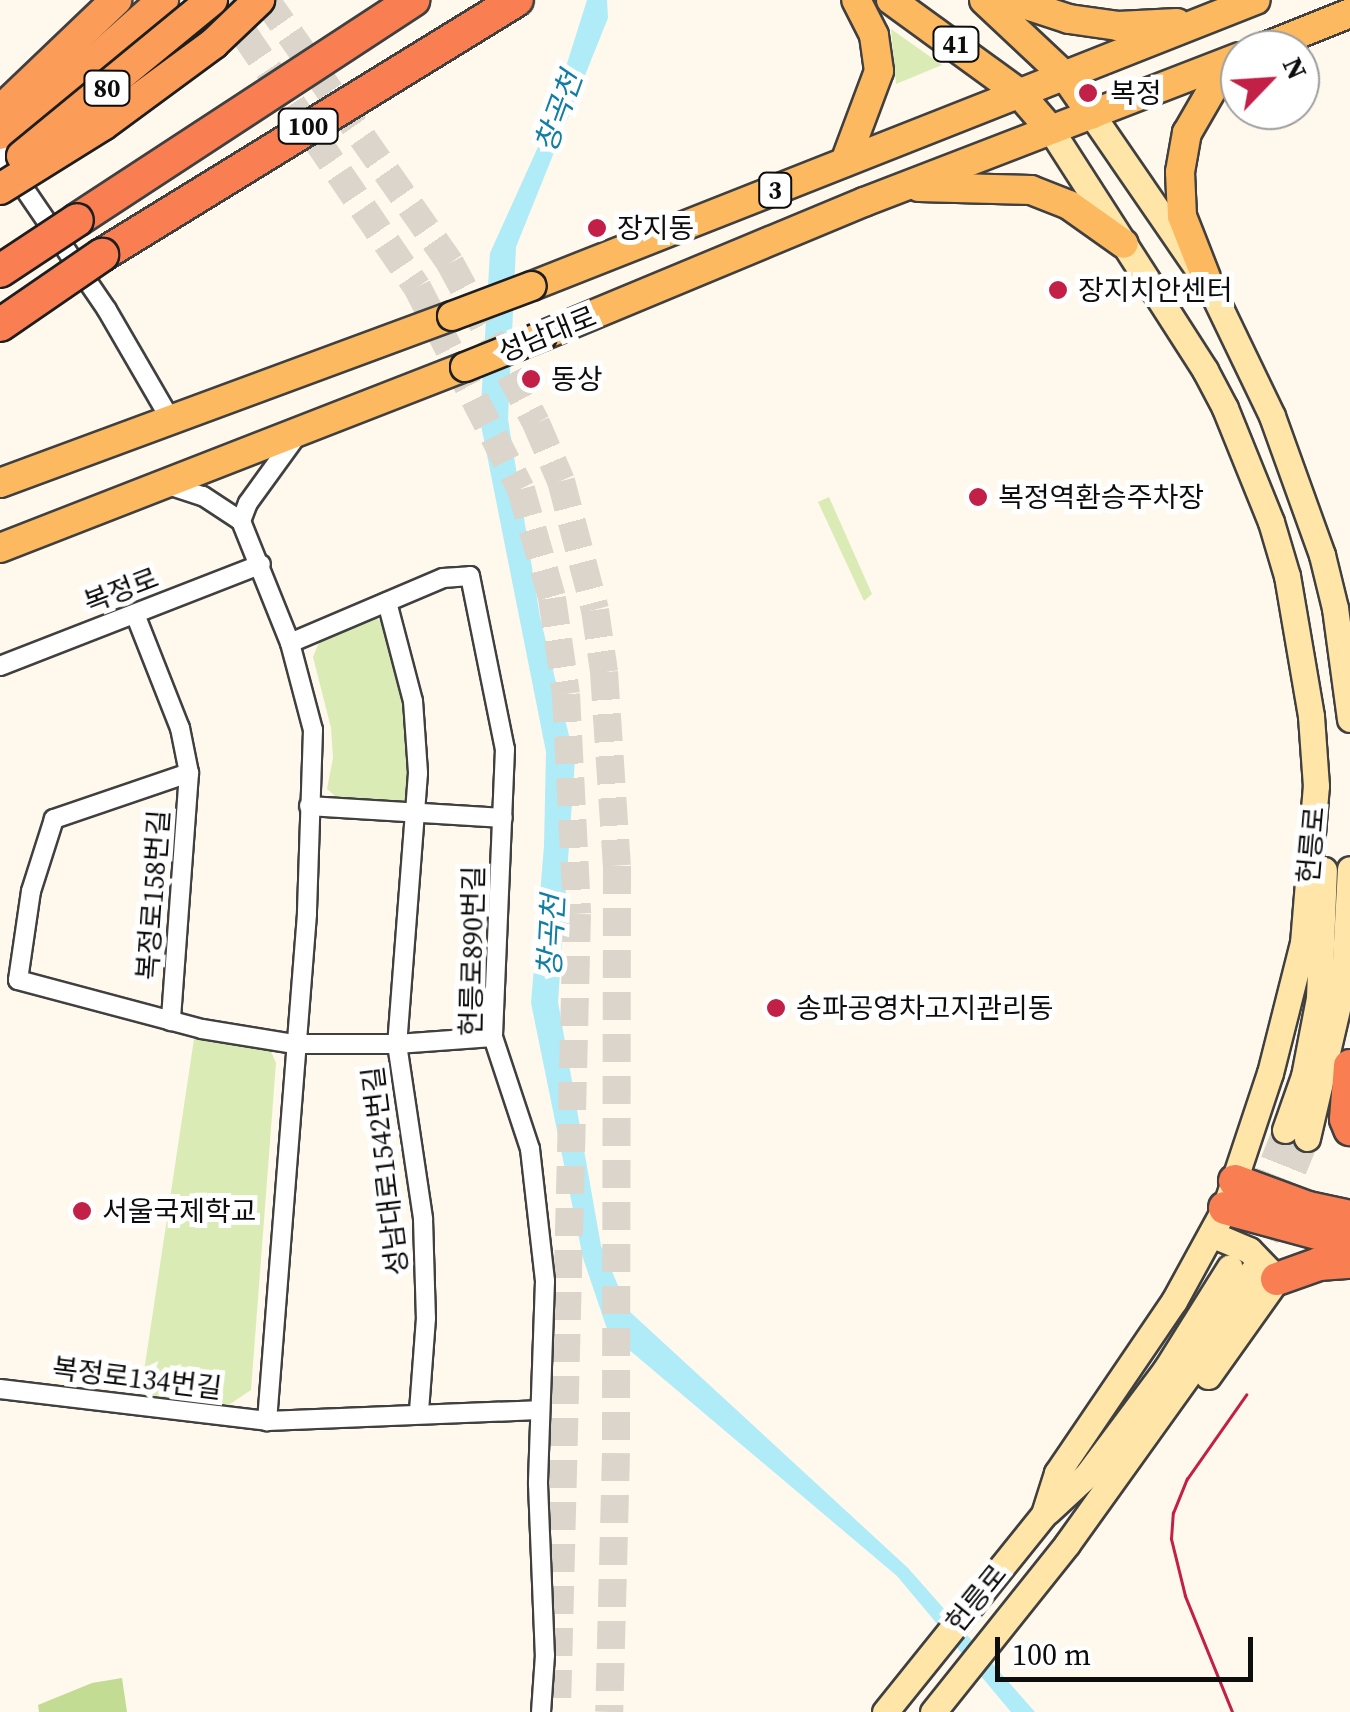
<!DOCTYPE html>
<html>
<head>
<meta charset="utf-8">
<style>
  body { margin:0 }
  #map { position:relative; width:1350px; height:1712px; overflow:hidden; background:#fff8ed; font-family:"Source Serif 4","Noto Sans KR",serif }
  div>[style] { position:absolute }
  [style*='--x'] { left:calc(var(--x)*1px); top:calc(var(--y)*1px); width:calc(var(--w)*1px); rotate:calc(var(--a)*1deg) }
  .green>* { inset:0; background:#dbebb5 }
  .forest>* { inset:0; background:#c2dc94 }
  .water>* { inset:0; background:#b0ebf8 }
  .secondary-tunnel>* { height:25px; margin-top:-12.5px; transform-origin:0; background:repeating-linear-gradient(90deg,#dbd5cb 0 25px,transparent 0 37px) }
  .primary-tunnel>* { height:28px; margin-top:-14px; transform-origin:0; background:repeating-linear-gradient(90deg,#dbd5cb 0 28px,transparent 0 42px) }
  .roads { filter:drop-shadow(2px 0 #404040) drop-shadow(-2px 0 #404040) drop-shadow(0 2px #404040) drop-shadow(0 -2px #404040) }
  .minor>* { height:18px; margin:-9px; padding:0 9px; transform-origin:9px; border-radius:9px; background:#fff }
  .secondary>* { height:25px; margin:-12.5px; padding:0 12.5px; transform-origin:12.5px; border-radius:12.5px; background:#ffe5a8 }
  .primary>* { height:28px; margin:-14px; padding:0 14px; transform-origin:14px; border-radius:14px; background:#fdb95f }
  .trunk>* { height:30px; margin:-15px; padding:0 15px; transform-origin:15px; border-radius:15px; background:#fb9c58 }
  .motorway>* { height:32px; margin:-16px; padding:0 16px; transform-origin:16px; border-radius:16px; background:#f97e51 }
  .tram>* { height:2.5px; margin:-1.25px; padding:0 1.25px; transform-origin:1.25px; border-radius:1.25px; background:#c22046 }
  .bridges { filter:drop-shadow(2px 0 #1e1e1e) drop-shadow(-2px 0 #1e1e1e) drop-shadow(0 2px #1e1e1e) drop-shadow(0 -2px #1e1e1e) }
  .primary-bridge>* { height:28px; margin:-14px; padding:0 14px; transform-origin:14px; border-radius:14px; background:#fdb95f }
  .trunk-bridge>* { height:30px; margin:-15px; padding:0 15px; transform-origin:15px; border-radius:15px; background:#fb9c58 }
  .motorway-bridge>* { height:32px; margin:-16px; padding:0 16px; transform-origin:16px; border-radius:16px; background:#f97e51 }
  .dots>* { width:28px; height:28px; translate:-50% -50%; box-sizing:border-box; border:5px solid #fff; border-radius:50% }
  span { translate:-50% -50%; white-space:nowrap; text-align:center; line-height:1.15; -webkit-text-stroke:10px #fff; paint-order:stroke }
  .shield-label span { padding:2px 8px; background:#fff; border:2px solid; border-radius:8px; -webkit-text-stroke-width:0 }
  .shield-label { font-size:25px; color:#0d0d0d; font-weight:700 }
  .poi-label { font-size:28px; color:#0d0d0d }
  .left { translate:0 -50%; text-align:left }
  .street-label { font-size:28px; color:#0d0d0d }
  .water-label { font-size:30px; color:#127ea3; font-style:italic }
  .north { position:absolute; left:1220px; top:30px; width:100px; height:100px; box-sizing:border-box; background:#fff; border:2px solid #9e9e9e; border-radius:50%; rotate:65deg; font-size:28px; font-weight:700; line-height:40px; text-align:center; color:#0d0d0d }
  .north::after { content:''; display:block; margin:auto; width:35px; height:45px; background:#c22046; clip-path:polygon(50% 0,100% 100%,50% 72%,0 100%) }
  .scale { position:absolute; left:995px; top:1637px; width:258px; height:45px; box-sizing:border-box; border:5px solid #0d0d0d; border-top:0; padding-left:12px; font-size:30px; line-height:35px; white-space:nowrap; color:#0d0d0d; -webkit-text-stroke:8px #fff; paint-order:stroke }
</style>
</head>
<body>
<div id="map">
  <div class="green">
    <i style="clip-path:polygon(891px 29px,942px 65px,896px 84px)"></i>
    <i style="clip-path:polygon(829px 497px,872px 594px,864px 601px,818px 502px)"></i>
    <i style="clip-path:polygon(372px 616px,386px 624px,408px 701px,411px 799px,396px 810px,343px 803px,327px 789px,333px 758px,331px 728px,313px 657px,320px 640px)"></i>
    <i style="clip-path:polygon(194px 1039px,267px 1042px,276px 1063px,251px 1390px,227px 1406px,140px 1398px)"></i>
  </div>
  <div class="forest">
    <i style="clip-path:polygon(122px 1678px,127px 1712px,39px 1712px,38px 1705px,92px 1683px)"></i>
  </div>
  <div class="water">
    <i style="clip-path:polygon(587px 0,607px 0,608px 18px,516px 247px,508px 419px,540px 617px,575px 760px,558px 1002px,601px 1246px,629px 1311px,908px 1568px,1035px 1712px,1011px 1712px,897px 1576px,608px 1332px,583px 1258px,531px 1003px,544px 846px,546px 752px,480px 420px,490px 253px,547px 127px)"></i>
  </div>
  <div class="secondary-tunnel">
    <i style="--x:1232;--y:1264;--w:144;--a:-68.4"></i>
    <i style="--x:1252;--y:1272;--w:145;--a:-67.7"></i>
  </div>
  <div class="primary-tunnel">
    <i style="--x:221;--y:0;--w:348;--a:55.7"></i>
    <i style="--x:417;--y:287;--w:227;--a:62.8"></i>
    <i style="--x:521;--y:489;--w:113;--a:74.1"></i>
    <i style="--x:552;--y:598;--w:97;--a:81.7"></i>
    <i style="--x:566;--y:694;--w:220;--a:87.1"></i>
    <i style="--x:577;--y:914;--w:798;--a:91.44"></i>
    <i style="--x:266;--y:0;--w:321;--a:55"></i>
    <i style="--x:450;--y:263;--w:182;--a:61.7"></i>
    <i style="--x:536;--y:423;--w:63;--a:66.7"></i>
    <i style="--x:561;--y:481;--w:133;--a:75.2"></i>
    <i style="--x:595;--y:610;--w:63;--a:81.7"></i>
    <i style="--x:604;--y:672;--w:194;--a:86.2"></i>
    <i style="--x:617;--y:866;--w:587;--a:90.1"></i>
    <i style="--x:616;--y:1453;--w:259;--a:91.5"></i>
  </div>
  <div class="roads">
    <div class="minor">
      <i style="--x:0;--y:153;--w:190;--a:55.7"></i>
      <i style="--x:107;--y:310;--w:124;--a:59.9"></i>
      <i style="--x:165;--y:484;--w:40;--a:18"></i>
      <i style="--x:203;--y:496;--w:45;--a:33.3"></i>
      <i style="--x:241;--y:521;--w:131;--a:68.1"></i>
      <i style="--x:290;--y:643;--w:90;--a:75.2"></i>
      <i style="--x:313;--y:730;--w:184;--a:91.9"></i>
      <i style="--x:307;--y:914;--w:509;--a:94.51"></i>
      <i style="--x:241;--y:521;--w:19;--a:-69"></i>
      <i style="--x:248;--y:503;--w:85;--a:-54.1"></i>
      <i style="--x:387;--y:602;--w:102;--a:75.3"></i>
      <i style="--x:413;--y:701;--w:72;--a:86"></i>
      <i style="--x:418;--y:773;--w:272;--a:94.4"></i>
      <i style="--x:397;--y:1044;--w:177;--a:81.5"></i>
      <i style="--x:423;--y:1219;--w:99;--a:88.3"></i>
      <i style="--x:426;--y:1318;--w:94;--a:94.3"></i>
      <i style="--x:135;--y:614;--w:123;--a:68.5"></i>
      <i style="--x:180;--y:728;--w:46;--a:78.7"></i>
      <i style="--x:189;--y:773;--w:249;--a:94.2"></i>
      <i style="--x:290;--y:643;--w:166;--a:-23"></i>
      <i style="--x:443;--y:578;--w:27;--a:-4"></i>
      <i style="--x:470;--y:576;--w:177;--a:78.6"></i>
      <i style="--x:505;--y:749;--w:288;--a:92.4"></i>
      <i style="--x:493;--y:1037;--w:118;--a:71.7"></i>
      <i style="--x:530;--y:1149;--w:133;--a:83.5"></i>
      <i style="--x:545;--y:1281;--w:203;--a:92"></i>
      <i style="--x:538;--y:1484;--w:171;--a:87.7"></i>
      <i style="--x:545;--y:1655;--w:57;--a:94"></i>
      <i style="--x:0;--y:666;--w:280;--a:-21.3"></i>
      <i style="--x:189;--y:773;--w:143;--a:161.2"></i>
      <i style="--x:54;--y:819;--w:76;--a:107.7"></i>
      <i style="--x:31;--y:891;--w:90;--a:98.3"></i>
      <i style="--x:18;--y:980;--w:190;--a:14.9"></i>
      <i style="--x:202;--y:1029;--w:94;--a:9.2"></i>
      <i style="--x:295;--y:1044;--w:102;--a:0"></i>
      <i style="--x:397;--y:1044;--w:96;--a:-4.2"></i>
      <i style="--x:309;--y:806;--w:194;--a:3.5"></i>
      <i style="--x:0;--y:1389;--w:269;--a:6.8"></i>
      <i style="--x:267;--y:1421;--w:271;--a:-2.3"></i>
    </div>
    <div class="secondary">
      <i style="--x:1092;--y:115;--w:206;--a:55.5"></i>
      <i style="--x:1209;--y:285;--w:145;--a:64.3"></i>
      <i style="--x:1272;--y:416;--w:148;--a:70.2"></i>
      <i style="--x:1322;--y:555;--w:55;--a:76.2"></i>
      <i style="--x:1335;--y:608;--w:112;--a:82.3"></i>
      <i style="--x:1285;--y:1130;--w:57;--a:-70.6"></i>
      <i style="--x:1304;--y:1076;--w:79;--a:-79.1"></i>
      <i style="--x:1319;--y:998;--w:128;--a:-87.8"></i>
      <i style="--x:1307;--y:1138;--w:163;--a:-76.9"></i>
      <i style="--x:1344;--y:979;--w:110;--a:-86.9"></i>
      <i style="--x:1208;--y:1376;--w:119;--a:-54.6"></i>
      <i style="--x:1277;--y:1279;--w:40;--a:-134"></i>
      <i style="--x:1249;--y:1250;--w:41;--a:-157.2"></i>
      <i style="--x:1048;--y:1511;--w:53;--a:-42.7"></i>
      <i style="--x:1087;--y:1475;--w:132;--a:-53.3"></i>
      <i style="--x:1166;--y:1369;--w:120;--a:-57.9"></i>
      <i style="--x:885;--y:1712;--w:254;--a:-51.2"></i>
      <i style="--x:1044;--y:1514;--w:43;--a:-72.4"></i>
      <i style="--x:1057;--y:1473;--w:208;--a:-55.8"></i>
      <i style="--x:1174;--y:1301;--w:106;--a:-61.3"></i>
      <i style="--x:1225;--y:1208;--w:142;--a:-71.6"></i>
      <i style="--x:1270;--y:1073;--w:134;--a:-75.8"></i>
      <i style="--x:1303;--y:943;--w:158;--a:-85.3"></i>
      <i style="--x:1316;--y:786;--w:70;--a:-94.1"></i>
      <i style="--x:1311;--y:716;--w:142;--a:-99.7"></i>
      <i style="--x:1287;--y:576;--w:56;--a:-106.5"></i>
      <i style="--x:1271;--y:522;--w:123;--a:-112"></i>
      <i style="--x:1225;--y:408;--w:43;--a:-117.8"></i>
      <i style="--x:1205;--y:370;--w:287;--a:-122.7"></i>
      <i style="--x:933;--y:1712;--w:215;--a:-51.4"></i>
      <i style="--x:1067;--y:1544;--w:244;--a:-54.4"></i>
      <i style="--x:1209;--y:1346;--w:86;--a:-59.8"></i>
    </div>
    <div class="primary">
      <i style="--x:891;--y:0;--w:158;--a:36"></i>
      <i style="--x:1019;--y:93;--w:48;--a:49.3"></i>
      <i style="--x:984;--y:0;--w:111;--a:43.2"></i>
      <i style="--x:1065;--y:76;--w:47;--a:55.3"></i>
      <i style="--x:1011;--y:0;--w:61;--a:18.1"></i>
      <i style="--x:1069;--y:19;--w:49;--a:8.1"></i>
      <i style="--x:1118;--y:26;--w:59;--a:-2.9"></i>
      <i style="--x:1258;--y:50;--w:99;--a:-21.9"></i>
      <i style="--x:845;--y:162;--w:97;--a:-69.5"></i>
      <i style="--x:879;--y:71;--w:36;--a:-98"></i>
      <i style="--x:874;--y:35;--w:39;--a:-117"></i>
      <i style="--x:919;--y:187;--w:112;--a:1.5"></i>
      <i style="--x:1031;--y:190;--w:41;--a:21.5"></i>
      <i style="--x:1069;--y:205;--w:67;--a:35.3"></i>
      <i style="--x:1209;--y:285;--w:74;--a:-111.4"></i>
      <i style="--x:1182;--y:216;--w:44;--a:-92.6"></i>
      <i style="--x:1180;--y:172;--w:40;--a:-80"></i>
      <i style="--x:1187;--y:133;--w:82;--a:-60"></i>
      <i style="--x:532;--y:286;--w:778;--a:-21.56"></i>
      <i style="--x:542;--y:336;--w:349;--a:-22.6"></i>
      <i style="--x:864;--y:202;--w:403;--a:-21.1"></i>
      <i style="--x:0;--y:483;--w:482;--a:-20.3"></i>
      <i style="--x:0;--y:548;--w:499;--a:-21.3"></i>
    </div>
    <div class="trunk">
      <i style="--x:0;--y:111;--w:161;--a:-43.7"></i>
      <i style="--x:0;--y:134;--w:101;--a:-37"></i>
      <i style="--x:81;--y:73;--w:110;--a:-41.7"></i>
    </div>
    <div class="motorway">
      <i style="--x:77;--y:220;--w:402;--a:-33.2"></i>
      <i style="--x:102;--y:255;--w:487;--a:-31.6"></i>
      <i style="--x:1350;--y:1066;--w:53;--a:94.3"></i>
      <i style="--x:1346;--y:1119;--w:11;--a:68"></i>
      <i style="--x:1235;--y:1181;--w:78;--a:20.3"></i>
      <i style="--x:1308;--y:1208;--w:43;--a:12.1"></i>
      <i style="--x:1225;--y:1208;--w:130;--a:15.2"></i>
      <i style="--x:1277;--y:1279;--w:45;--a:-19.7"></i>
      <i style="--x:1319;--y:1264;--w:31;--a:-4"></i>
    </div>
  </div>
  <div class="tram">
    <i style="--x:1232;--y:1712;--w:125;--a:-112.1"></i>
    <i style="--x:1185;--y:1596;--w:59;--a:-103.8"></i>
    <i style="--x:1171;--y:1539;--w:26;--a:-86"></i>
    <i style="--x:1173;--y:1513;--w:37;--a:-68"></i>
    <i style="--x:1187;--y:1479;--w:103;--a:-54.9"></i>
  </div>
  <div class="bridges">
    <div class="primary-bridge">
      <i style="--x:452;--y:316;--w:85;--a:-20.6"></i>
      <i style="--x:465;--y:367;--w:83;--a:-21.9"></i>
    </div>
    <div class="trunk-bridge">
      <i style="--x:22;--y:156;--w:246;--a:-39.4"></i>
      <i style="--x:0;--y:189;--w:121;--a:-31.9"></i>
      <i style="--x:103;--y:125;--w:137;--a:-36.4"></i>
      <i style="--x:213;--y:44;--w:64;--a:-43.7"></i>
    </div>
    <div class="motorway-bridge">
      <i style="--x:0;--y:271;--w:92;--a:-33.5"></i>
      <i style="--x:0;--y:325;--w:124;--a:-34.5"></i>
    </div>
  </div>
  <div class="dots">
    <i style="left:1088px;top:93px;background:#c22046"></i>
    <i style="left:597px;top:228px;background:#c22046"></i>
    <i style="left:1058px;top:290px;background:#c22046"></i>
    <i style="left:531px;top:379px;background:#c22046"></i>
    <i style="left:978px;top:497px;background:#c22046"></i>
    <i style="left:776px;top:1008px;background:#c22046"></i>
    <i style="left:82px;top:1211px;background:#c22046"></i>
  </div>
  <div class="shield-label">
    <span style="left:956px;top:44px">41</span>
    <span style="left:107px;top:88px">80</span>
    <span style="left:308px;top:126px">100</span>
    <span style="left:775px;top:190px">3</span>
  </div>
  <div class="poi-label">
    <span class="left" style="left:1110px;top:93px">복정</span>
    <span class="left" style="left:617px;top:228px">장지동</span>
    <span class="left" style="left:1078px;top:290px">장지치안센터</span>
    <span class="left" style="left:551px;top:379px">동상</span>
    <span class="left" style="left:998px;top:497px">복정역환승주차장</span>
    <span class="left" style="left:796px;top:1008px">송파공영차고지관리동</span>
    <span class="left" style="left:102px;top:1211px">서울국제학교</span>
  </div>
  <div class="street-label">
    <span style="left:547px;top:334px;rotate:-22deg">성남대로</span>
    <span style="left:121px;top:590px;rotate:-21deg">복정로</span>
    <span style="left:1311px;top:845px;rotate:-85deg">헌릉로</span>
    <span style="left:153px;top:895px;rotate:-86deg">복정로158번길</span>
    <span style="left:472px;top:951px;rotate:-89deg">헌릉로890번길</span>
    <span style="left:385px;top:1171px;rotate:-97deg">성남대로1542번길</span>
    <span style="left:137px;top:1378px;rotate:7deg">복정로134번길</span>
    <span style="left:976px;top:1598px;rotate:-51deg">헌릉로</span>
  </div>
  <div class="water-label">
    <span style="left:559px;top:112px;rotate:-70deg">창곡천</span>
    <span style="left:552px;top:936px;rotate:-87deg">창곡천</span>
  </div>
  <div class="north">N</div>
  <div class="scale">100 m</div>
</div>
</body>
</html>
